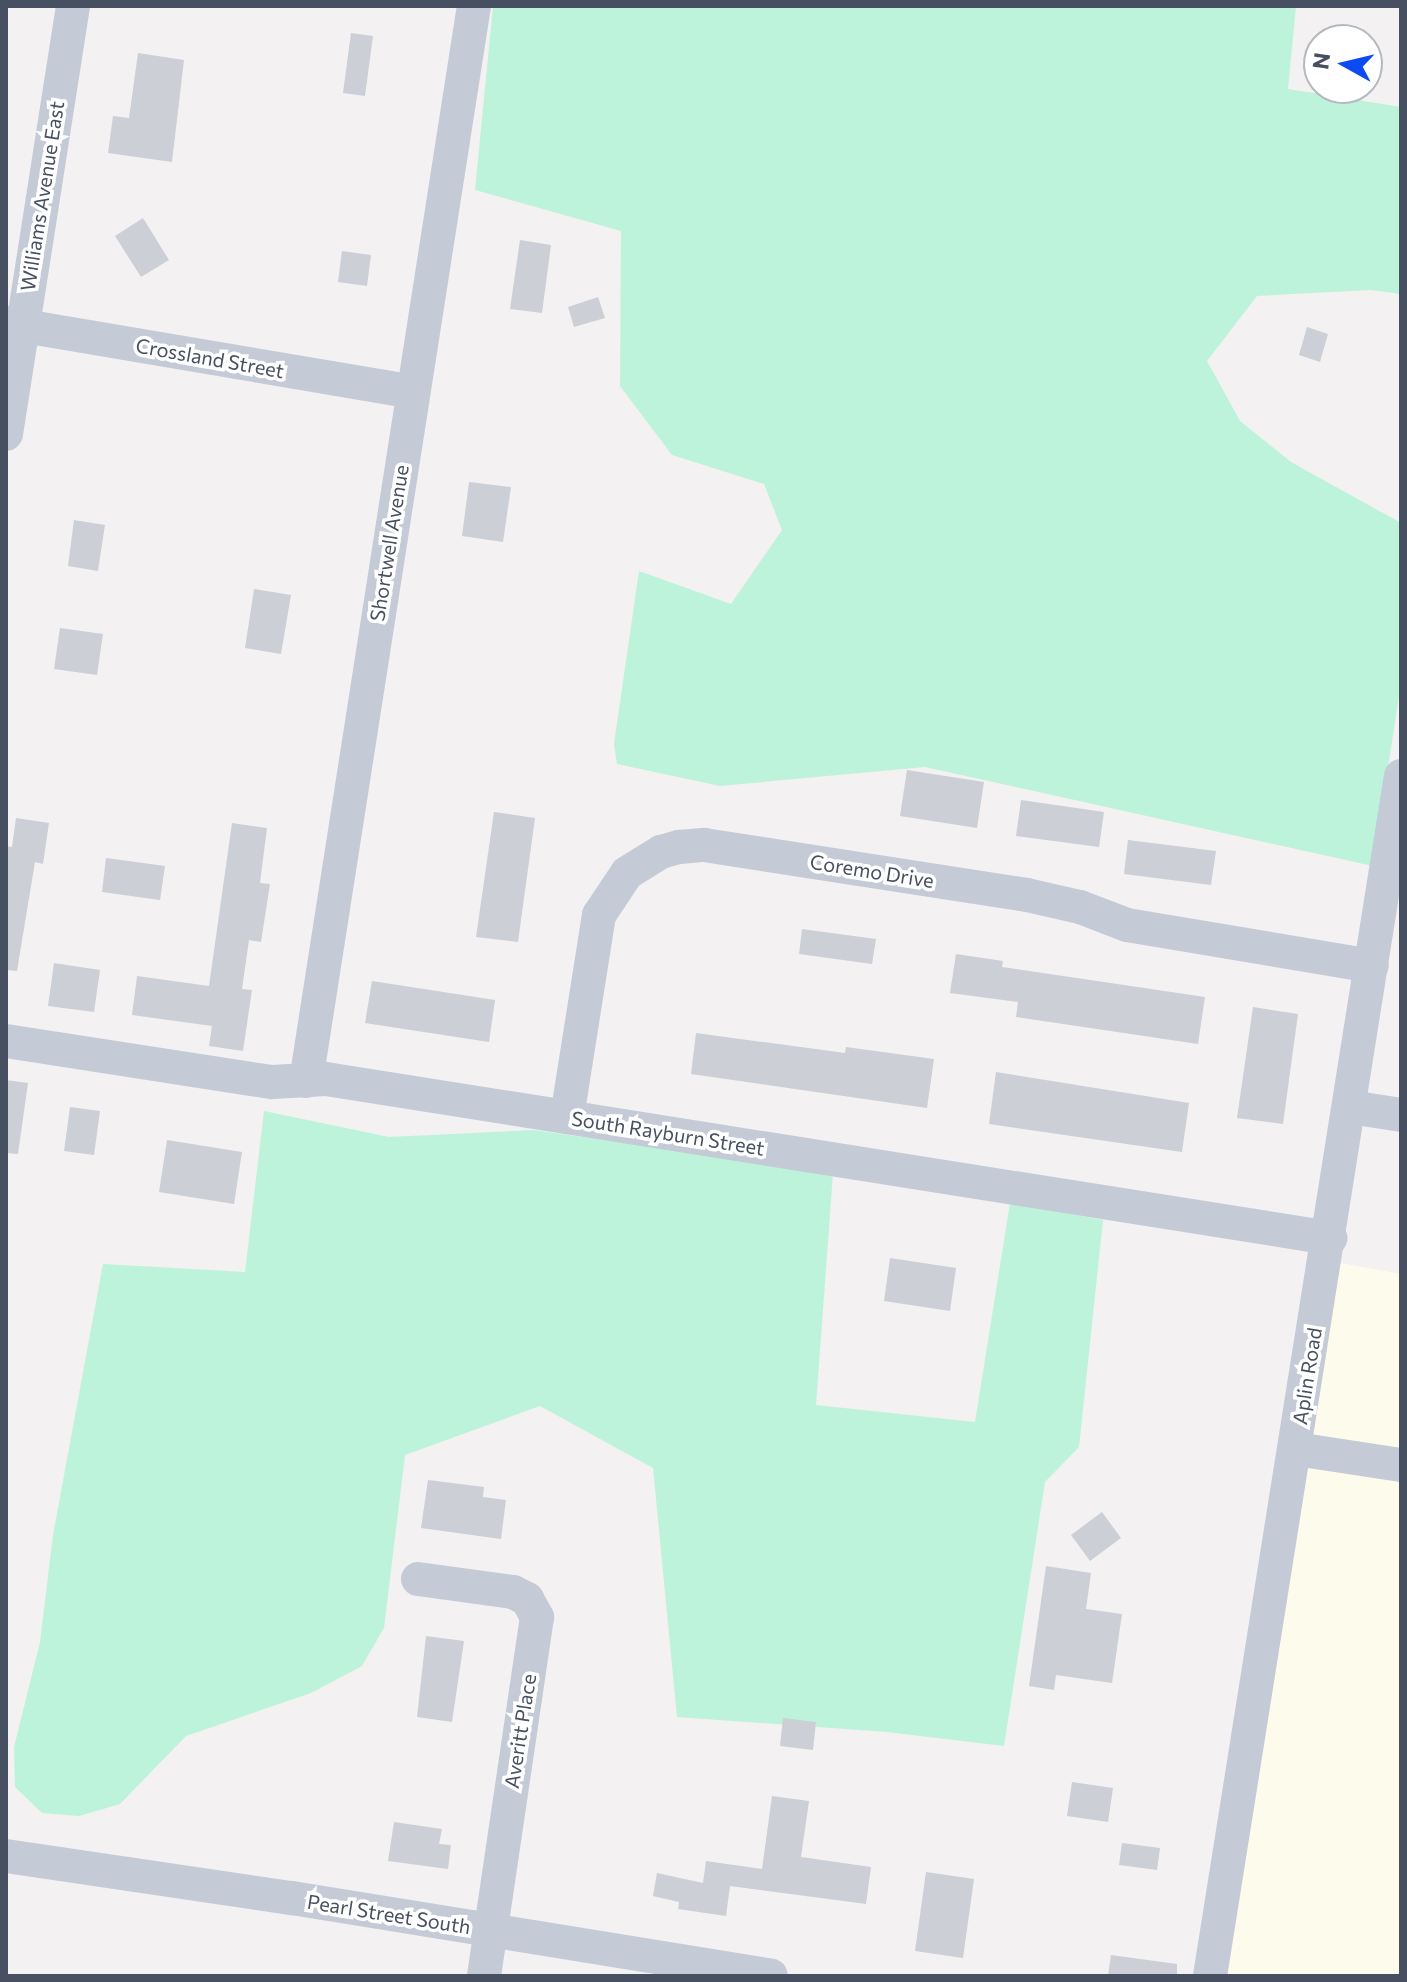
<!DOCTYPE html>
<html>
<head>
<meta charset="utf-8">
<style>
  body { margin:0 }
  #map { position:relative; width:1407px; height:1982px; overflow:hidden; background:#f3f1f1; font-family:Commissioner,sans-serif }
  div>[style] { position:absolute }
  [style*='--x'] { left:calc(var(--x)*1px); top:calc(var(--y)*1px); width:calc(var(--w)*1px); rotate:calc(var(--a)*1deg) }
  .commercial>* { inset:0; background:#fdfbeb }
  .green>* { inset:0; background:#bdf3db }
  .building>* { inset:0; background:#cdcfd6 }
  .minor>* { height:34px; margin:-17px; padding:0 17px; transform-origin:17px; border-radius:17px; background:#c4cad6 }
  span { translate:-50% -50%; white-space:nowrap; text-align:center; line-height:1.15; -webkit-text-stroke:7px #fff; paint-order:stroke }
  .street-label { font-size:20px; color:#475060 }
  .frame { position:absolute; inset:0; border:8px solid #475060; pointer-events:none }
  .north { position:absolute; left:1303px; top:24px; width:80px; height:80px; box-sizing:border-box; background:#fff; border:2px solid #b5b9bf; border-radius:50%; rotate:278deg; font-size:22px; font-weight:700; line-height:32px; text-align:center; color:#475060 }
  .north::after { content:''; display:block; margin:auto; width:28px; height:36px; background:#0c4af2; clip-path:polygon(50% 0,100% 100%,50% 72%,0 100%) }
</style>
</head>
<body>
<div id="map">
  <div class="commercial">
    <i style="clip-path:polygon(1340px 1263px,1401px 1274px,1401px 1976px,1224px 1976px)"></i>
  </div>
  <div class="green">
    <i style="clip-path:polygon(493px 6px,1296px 6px,1288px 89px,1401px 107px,1401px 294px,1371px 290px,1257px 296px,1207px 361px,1240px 421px,1291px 462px,1401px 523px,1401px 683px,1373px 866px,925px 767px,720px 786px,617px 764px,614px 744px,639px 571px,731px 604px,782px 530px,764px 484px,672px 455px,620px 386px,621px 231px,475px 190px)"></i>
    <i style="clip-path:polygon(264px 1111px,389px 1137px,534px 1130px,833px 1173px,816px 1405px,975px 1422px,1010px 1203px,1103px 1220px,1079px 1447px,1045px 1482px,1004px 1746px,887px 1732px,677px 1717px,653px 1468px,540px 1406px,405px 1455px,384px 1628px,362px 1666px,311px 1693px,186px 1736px,120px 1804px,79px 1816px,42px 1813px,15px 1787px,14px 1747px,40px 1642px,53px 1535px,103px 1264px,245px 1272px)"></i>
  </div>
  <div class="building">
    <i style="clip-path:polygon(351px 33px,373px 36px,365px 96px,343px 93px)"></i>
    <i style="clip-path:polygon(138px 53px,184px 60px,172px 162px,108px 153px,113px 116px,129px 118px)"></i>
    <i style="clip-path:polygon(143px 218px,169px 260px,141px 277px,115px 236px)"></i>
    <i style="clip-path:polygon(520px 240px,551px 245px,542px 313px,510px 309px)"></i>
    <i style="clip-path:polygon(342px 251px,371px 255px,367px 286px,338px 282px)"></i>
    <i style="clip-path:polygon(598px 297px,605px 318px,574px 327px,568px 307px)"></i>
    <i style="clip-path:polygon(1307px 327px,1328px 334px,1320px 362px,1299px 355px)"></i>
    <i style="clip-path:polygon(469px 482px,511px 487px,503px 542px,462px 536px)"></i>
    <i style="clip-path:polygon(74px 520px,105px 525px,98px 571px,68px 566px)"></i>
    <i style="clip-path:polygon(254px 589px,291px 595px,281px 654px,245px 648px)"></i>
    <i style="clip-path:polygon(60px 628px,103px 634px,97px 675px,54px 669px)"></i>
    <i style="clip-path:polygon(907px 770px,984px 782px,977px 828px,900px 816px)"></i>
    <i style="clip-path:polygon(1021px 800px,1104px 812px,1099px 847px,1016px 836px)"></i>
    <i style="clip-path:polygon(494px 812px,535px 818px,518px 942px,476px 937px)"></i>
    <i style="clip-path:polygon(16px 818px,49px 823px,43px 864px,35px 862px,17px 971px,6px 970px,6px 846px,12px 847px)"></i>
    <i style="clip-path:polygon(232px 823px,267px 828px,260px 883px,270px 884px,261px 942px,249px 940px,242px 989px,252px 990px,243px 1051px,209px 1046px,212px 1026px,132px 1015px,137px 976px,209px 986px)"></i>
    <i style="clip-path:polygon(1128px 840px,1216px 851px,1211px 885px,1124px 874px)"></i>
    <i style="clip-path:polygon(106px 858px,165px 866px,160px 900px,102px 892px)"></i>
    <i style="clip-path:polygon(802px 929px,876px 939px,872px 964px,799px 954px)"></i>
    <i style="clip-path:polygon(956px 954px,1003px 961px,1002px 967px,1205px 997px,1198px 1044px,1016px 1017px,1018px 1002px,950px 993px)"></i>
    <i style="clip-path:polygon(54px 963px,100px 970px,94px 1012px,48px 1006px)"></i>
    <i style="clip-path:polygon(372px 981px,495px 1000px,489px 1042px,365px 1023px)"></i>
    <i style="clip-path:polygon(1253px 1007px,1298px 1014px,1283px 1124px,1237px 1118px)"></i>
    <i style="clip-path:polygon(696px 1033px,845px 1053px,846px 1047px,934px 1059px,927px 1108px,691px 1074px)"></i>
    <i style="clip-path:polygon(996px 1072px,1189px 1103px,1182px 1152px,989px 1124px)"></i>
    <i style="clip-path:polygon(6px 1080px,28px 1083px,18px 1154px,6px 1153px)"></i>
    <i style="clip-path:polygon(70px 1107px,100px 1111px,94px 1155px,64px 1151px)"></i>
    <i style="clip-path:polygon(167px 1140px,242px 1152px,234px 1204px,159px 1192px)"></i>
    <i style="clip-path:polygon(890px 1258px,956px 1268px,950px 1311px,884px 1301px)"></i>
    <i style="clip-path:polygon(428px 1480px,484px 1487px,483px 1497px,506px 1500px,501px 1539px,421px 1528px)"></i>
    <i style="clip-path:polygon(1102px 1512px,1121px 1538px,1090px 1561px,1071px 1535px)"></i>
    <i style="clip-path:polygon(1046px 1566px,1091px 1573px,1086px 1609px,1122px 1614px,1112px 1683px,1056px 1675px,1054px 1690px,1029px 1686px)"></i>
    <i style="clip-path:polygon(426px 1636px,464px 1641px,452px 1722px,417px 1717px)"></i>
    <i style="clip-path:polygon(783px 1718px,816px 1722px,813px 1750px,780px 1746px)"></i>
    <i style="clip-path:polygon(1072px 1782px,1113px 1788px,1108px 1822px,1067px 1816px)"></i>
    <i style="clip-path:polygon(772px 1796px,809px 1801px,801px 1857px,871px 1867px,866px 1904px,730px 1886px,726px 1916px,678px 1909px,679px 1902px,653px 1896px,657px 1873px,703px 1883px,706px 1861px,762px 1869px)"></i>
    <i style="clip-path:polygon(394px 1822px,442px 1829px,439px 1844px,451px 1845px,448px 1869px,388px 1861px)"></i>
    <i style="clip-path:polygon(1122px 1843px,1160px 1848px,1157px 1870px,1119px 1865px)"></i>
    <i style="clip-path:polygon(926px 1872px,974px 1879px,963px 1958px,915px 1951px)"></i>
    <i style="clip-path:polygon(1111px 1955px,1177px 1964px,1177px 1976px,1108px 1976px)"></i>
  </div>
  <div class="minor">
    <i style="--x:6;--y:323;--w:413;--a:9.6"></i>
    <i style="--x:6;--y:434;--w:433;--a:-81.1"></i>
    <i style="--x:6;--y:1041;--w:269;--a:8.8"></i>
    <i style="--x:272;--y:1082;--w:54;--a:-3.2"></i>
    <i style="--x:326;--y:1079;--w:1017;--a:9"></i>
    <i style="--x:306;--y:1081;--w:1088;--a:-81.12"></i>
    <i style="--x:1350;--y:1107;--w:52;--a:8.9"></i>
    <i style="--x:567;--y:1117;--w:205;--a:-81"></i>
    <i style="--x:599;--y:915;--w:50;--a:-56.3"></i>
    <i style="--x:627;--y:873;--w:40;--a:-32"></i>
    <i style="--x:661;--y:852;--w:19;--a:-16"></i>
    <i style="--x:679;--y:847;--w:25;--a:-5"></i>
    <i style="--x:704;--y:845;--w:327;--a:8.8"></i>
    <i style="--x:1027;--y:895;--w:54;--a:12.8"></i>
    <i style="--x:1080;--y:907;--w:50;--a:21"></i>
    <i style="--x:1127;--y:925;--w:248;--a:9.5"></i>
    <i style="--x:1296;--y:1449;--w:106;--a:8.7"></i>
    <i style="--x:418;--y:1579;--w:96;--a:7.8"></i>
    <i style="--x:513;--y:1592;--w:16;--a:27"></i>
    <i style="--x:527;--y:1599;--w:21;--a:61"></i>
    <i style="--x:537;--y:1617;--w:363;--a:98.4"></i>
    <i style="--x:6;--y:1856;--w:289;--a:8.4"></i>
    <i style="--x:292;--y:1898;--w:485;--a:9.2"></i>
    <i style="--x:1210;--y:1976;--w:1215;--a:-80.96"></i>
  </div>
  <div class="street-label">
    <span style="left:42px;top:196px;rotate:-81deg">Williams Avenue East</span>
    <span style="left:210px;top:358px;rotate:10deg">Crossland Street</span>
    <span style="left:389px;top:543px;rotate:-81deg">Shortwell Avenue</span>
    <span style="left:872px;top:871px;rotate:9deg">Coremo Drive</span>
    <span style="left:668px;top:1133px;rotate:9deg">South Rayburn Street</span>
    <span style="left:1307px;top:1376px;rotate:-81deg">Aplin Road</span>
    <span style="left:520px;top:1731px;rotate:-81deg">Averitt Place</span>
    <span style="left:389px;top:1914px;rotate:9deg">Pearl Street South</span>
  </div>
  <div class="frame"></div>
  <div class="north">N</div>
</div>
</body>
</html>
